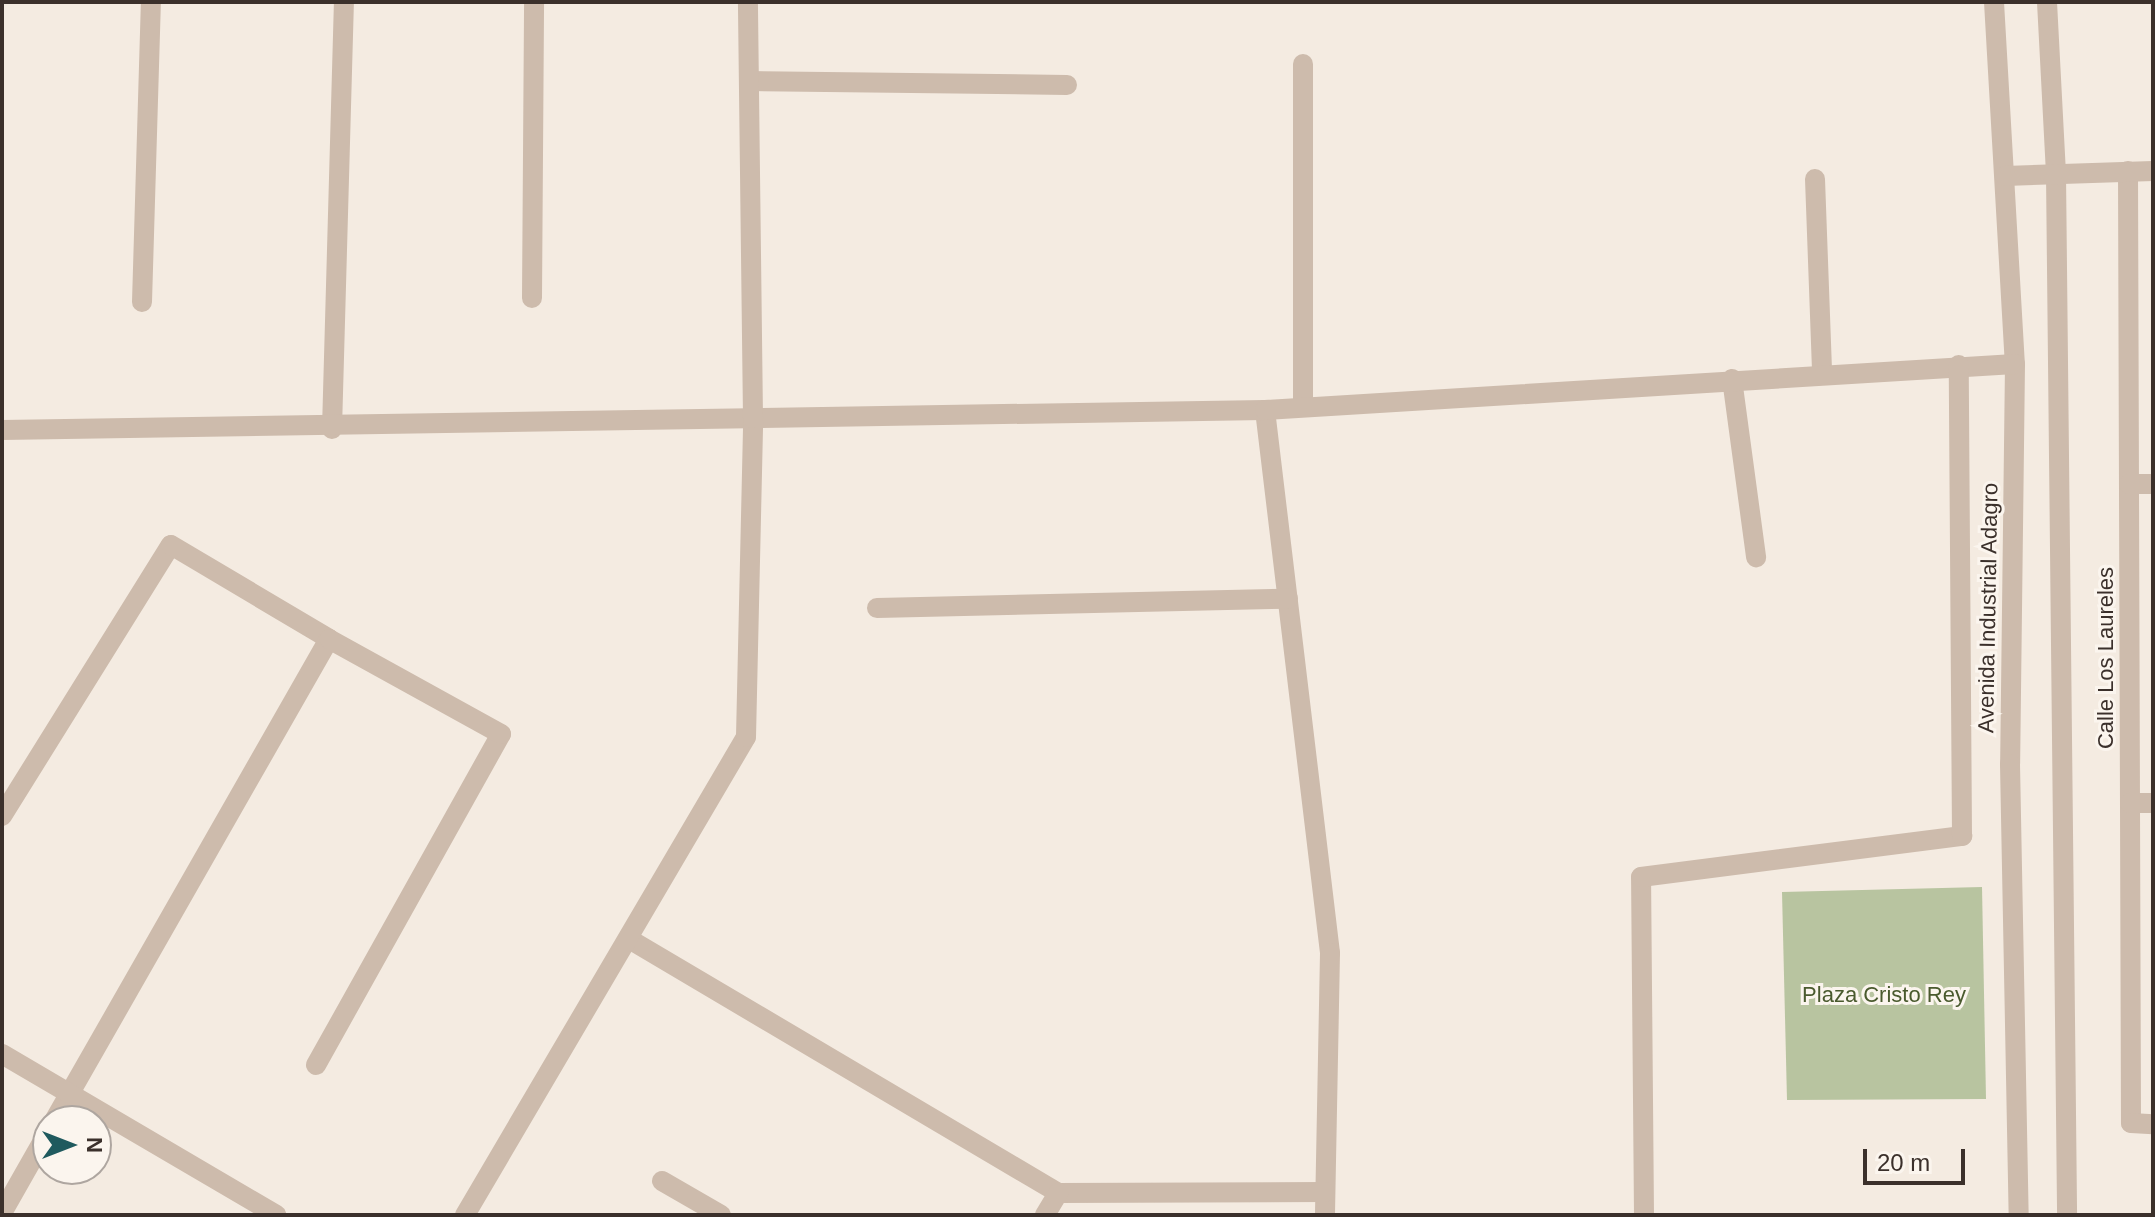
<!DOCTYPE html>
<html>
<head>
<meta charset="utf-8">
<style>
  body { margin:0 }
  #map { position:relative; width:2155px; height:1217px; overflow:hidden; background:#f4ebe1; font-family:Helvetica,sans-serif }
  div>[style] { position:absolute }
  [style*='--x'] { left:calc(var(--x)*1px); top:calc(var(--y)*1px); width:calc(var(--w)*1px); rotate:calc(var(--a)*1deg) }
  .green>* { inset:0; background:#b8c4a0 }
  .street>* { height:20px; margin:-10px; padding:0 10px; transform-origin:10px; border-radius:10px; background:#cdbbac }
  span { translate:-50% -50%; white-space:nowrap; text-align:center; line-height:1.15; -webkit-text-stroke:6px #fbf5ee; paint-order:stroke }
  .street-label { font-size:22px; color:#3b302b }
  .park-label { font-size:22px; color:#4a5a2e }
  .frame { position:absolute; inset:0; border:4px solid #3b302b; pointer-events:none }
  .north { position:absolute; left:32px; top:1105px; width:80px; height:80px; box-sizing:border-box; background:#fbf5ee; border:2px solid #aea6a0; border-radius:50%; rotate:90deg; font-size:22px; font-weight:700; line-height:32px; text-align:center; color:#3b302b }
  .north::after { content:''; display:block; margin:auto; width:28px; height:36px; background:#1f5a5e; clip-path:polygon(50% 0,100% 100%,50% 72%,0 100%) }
  .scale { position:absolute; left:1863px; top:1149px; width:102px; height:36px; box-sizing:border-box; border:4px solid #3b302b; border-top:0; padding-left:10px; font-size:24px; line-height:28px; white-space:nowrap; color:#3b302b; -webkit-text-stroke:6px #fbf5ee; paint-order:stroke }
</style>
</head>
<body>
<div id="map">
  <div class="green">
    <i style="clip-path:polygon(1982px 887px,1986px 1099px,1787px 1100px,1782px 892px)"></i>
  </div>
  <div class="street">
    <i style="--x:1994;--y:2;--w:363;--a:86.7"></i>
    <i style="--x:2015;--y:364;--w:400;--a:90.7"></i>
    <i style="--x:2010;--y:764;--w:451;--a:88.9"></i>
    <i style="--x:2047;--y:2;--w:172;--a:87"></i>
    <i style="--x:2056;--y:174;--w:1041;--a:89.39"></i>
    <i style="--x:1303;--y:64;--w:343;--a:90"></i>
    <i style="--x:749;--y:81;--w:318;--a:0.7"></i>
    <i style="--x:2128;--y:171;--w:952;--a:89.82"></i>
    <i style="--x:2131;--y:1123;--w:22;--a:3"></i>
    <i style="--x:2005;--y:176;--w:148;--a:-1.9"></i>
    <i style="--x:1815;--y:179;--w:194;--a:87.9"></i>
    <i style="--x:532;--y:298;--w:296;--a:-89.6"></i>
    <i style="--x:142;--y:302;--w:300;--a:-88.3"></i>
    <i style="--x:1732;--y:379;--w:180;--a:82.3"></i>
    <i style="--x:1265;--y:410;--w:547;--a:83.17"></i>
    <i style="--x:1330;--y:953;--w:262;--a:91.1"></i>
    <i style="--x:332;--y:429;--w:427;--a:-88.4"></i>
    <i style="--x:2;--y:430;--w:1263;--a:-0.91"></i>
    <i style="--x:1265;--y:410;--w:751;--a:-3.51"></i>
    <i style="--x:2129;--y:484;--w:24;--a:0"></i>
    <i style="--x:877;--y:608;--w:411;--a:-1.3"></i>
    <i style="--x:2130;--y:803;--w:23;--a:0"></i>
    <i style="--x:2;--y:816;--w:319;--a:-58.1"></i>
    <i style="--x:171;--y:545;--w:184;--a:30.7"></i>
    <i style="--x:329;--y:639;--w:555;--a:119.71"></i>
    <i style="--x:629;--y:939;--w:499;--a:30.6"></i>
    <i style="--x:1058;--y:1193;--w:267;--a:-0.2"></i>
    <i style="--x:2;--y:1054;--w:318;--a:30.4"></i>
    <i style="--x:316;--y:1065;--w:379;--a:-60.8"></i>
    <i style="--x:501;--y:734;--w:196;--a:-151.1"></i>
    <i style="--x:662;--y:1181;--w:68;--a:30"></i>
    <i style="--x:2;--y:1213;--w:93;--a:-60.4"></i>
    <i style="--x:465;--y:1215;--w:554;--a:-59.55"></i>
    <i style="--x:746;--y:737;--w:319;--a:-88.7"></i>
    <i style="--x:753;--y:418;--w:416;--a:-90.7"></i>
    <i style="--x:1045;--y:1215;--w:26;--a:-59"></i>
    <i style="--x:1644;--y:1215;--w:338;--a:-90.5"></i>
    <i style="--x:1641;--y:877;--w:324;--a:-7.3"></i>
    <i style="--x:1962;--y:836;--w:471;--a:-90.4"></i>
  </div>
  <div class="street-label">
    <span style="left:1988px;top:608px;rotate:-89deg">Avenida Industrial Adagro</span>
    <span style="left:2106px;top:658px;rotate:-90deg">Calle Los Laureles</span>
  </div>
  <div class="park-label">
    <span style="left:1884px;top:995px">Plaza Cristo Rey</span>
  </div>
  <div class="frame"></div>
  <div class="north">N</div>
  <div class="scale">20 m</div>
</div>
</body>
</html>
